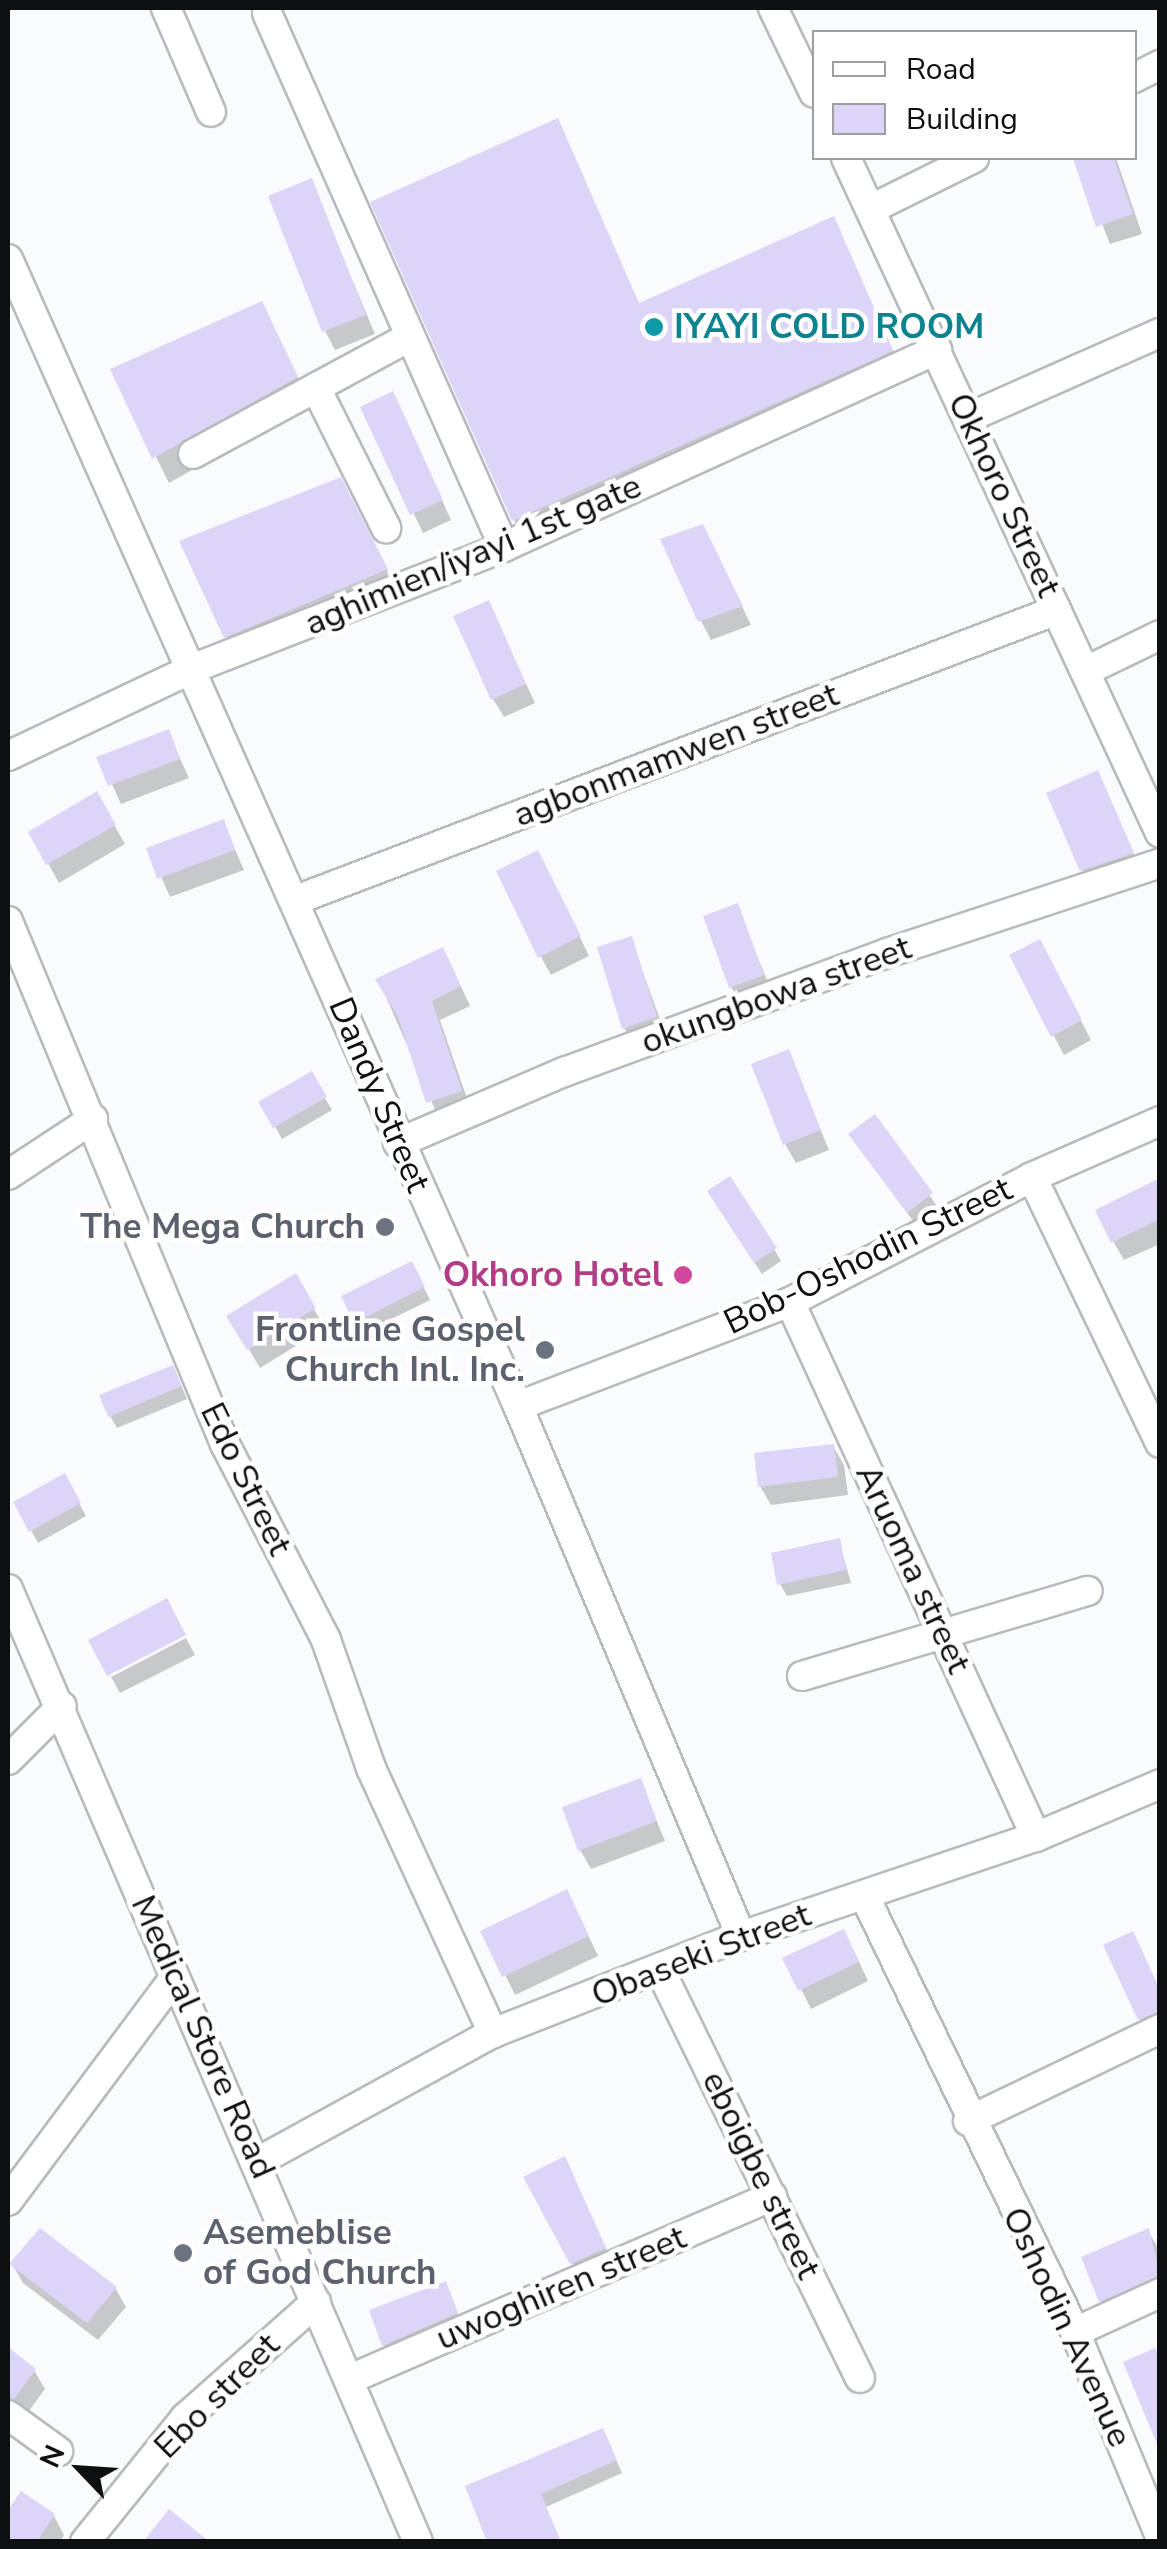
<!DOCTYPE html>
<html>
<head>
<meta charset="utf-8">
<style>
  body { margin:0 }
  #map { position:relative; width:1167px; height:2549px; overflow:hidden; background:#f9fbff; font-family:"Nunito Sans",sans-serif }
  div>[style] { position:absolute }
  [style*='--x'] { left:calc(var(--x)*1px); top:calc(var(--y)*1px); width:calc(var(--w)*1px); rotate:calc(var(--a)*1deg) }
  .shadow>* { inset:0; background:#0003 }
  .building>* { inset:0; background:#dcd5f8 }
  .roads { filter:drop-shadow(2px 0 #b8bbbe) drop-shadow(-2px 0 #b8bbbe) drop-shadow(0 2px #b8bbbe) drop-shadow(0 -2px #b8bbbe) }
  .minor>* { height:28px; margin:-14px; padding:0 14px; transform-origin:14px; border-radius:14px; background:#fff }
  .dots>* { width:28px; height:28px; translate:-50% -50%; box-sizing:border-box; border:5px solid #fff; border-radius:50% }
  span { translate:-50% -50%; white-space:nowrap; text-align:center; line-height:1.15; -webkit-text-stroke:9px #fff; paint-order:stroke }
  .culture-label { font-size:35px; color:#0d838f; font-weight:700 }
  .left { translate:0 -50%; text-align:left }
  .street-label { font-size:35px; color:#0e0f10 }
  .worship-label { font-size:35px; color:#5b616d; font-weight:700 }
  .right { translate:-100% -50%; text-align:right }
  .hotel-label { font-size:35px; color:#b23c85; font-weight:700 }
  .frame { position:absolute; inset:0; border:10px solid #0e0f10; pointer-events:none }
  .legend { position:absolute; left:812px; top:30px; width:325px; height:130px; box-sizing:border-box; background:#fff; border:2px solid #9f9f9f; margin:0; padding:12px 18px; list-style:none; font-size:30px; color:#0e0f10 }
  .legend li { display:flex; align-items:center; gap:20px; height:50px }
  .legend b { width:50px; border:2px solid #9f9f9f }
  .north { position:absolute; left:30px; top:2419px; width:100px; height:100px; -webkit-text-stroke:8px #fff; paint-order:stroke; rotate:295deg; font-size:28px; font-weight:700; line-height:40px; text-align:center; color:#0e0f10 }
  .north::after { content:''; display:block; margin:auto; width:35px; height:45px; background:#0e0f10; clip-path:polygon(50% 0,100% 100%,50% 72%,0 100%) }
</style>
</head>
<body>
<div id="map">
  <div class="shadow">
    <i style="clip-path:polygon(1076px 158px,1116px 158px,1142px 234px,1110px 244px)"></i>
    <i style="clip-path:polygon(311px 182px,375px 334px,335px 350px,325px 331px)"></i>
    <i style="clip-path:polygon(833px 219px,902px 370px,525px 539px,514px 520px)"></i>
    <i style="clip-path:polygon(261px 304px,311px 403px,169px 483px,113px 371px)"></i>
    <i style="clip-path:polygon(364px 408px,403px 413px,451px 520px,423px 533px)"></i>
    <i style="clip-path:polygon(354px 505px,400px 595px,240px 662px,226px 636px)"></i>
    <i style="clip-path:polygon(713px 546px,751px 625px,711px 640px,701px 621px)"></i>
    <i style="clip-path:polygon(488px 603px,535px 703px,504px 717px,493px 699px)"></i>
    <i style="clip-path:polygon(168px 732px,189px 778px,121px 804px,100px 758px)"></i>
    <i style="clip-path:polygon(1097px 774px,1142px 873px,1093px 889px,1082px 870px)"></i>
    <i style="clip-path:polygon(97px 795px,125px 844px,59px 883px,31px 833px)"></i>
    <i style="clip-path:polygon(223px 822px,244px 870px,170px 897px,149px 849px)"></i>
    <i style="clip-path:polygon(548px 872px,589px 956px,551px 975px,541px 957px)"></i>
    <i style="clip-path:polygon(737px 906px,773px 995px,742px 1006px,731px 987px)"></i>
    <i style="clip-path:polygon(631px 939px,666px 1036px,635px 1046px,624px 1028px)"></i>
    <i style="clip-path:polygon(1012px 956px,1050px 961px,1091px 1040px,1064px 1055px)"></i>
    <i style="clip-path:polygon(453px 969px,470px 1006px,440px 1020px,471px 1110px,440px 1121px,379px 981px)"></i>
    <i style="clip-path:polygon(788px 1052px,829px 1150px,796px 1163px,785px 1144px)"></i>
    <i style="clip-path:polygon(311px 1074px,332px 1110px,282px 1139px,262px 1103px)"></i>
    <i style="clip-path:polygon(874px 1118px,942px 1213px,920px 1231px,852px 1135px)"></i>
    <i style="clip-path:polygon(1160px 1183px,1160px 1244px,1124px 1260px,1113px 1241px)"></i>
    <i style="clip-path:polygon(717px 1204px,774px 1249px,781px 1261px,762px 1274px)"></i>
    <i style="clip-path:polygon(418px 1276px,430px 1300px,363px 1333px,356px 1321px)"></i>
    <i style="clip-path:polygon(295px 1277px,325px 1328px,260px 1368px,230px 1317px)"></i>
    <i style="clip-path:polygon(179px 1380px,187px 1399px,117px 1428px,110px 1416px)"></i>
    <i style="clip-path:polygon(833px 1446px,844px 1465px,848px 1495px,771px 1505px,760px 1486px)"></i>
    <i style="clip-path:polygon(64px 1476px,86px 1516px,38px 1543px,16px 1503px)"></i>
    <i style="clip-path:polygon(839px 1541px,851px 1583px,787px 1596px,780px 1584px)"></i>
    <i style="clip-path:polygon(186px 1638px,195px 1655px,120px 1693px,111px 1677px)"></i>
    <i style="clip-path:polygon(640px 1781px,665px 1841px,591px 1869px,580px 1850px)"></i>
    <i style="clip-path:polygon(577px 1911px,598px 1956px,515px 1995px,484px 1932px)"></i>
    <i style="clip-path:polygon(854px 1951px,868px 1981px,811px 2009px,786px 1959px)"></i>
    <i style="clip-path:polygon(1160px 1991px,1160px 2035px,1151px 2038px,1140px 2019px)"></i>
    <i style="clip-path:polygon(564px 2160px,615px 2268px,583px 2282px,572px 2263px)"></i>
    <i style="clip-path:polygon(1148px 2231px,1160px 2251px,1160px 2298px,1112px 2319px,1101px 2301px)"></i>
    <i style="clip-path:polygon(12px 2264px,115px 2288px,126px 2307px,98px 2340px,23px 2283px)"></i>
    <i style="clip-path:polygon(444px 2284px,466px 2333px,395px 2364px,384px 2345px)"></i>
    <i style="clip-path:polygon(8px 2350px,34px 2370px,45px 2389px,26px 2415px,8px 2401px)"></i>
    <i style="clip-path:polygon(609px 2444px,622px 2473px,546px 2507px,468px 2488px)"></i>
    <i style="clip-path:polygon(21px 2494px,54px 2516px,64px 2535px,60px 2542px,8px 2542px,8px 2515px)"></i>
  </div>
  <div class="building">
    <i style="clip-path:polygon(558px 118px,639px 303px,834px 216px,893px 351px,512px 521px,370px 202px)"></i>
    <i style="clip-path:polygon(1073px 158px,1114px 158px,1133px 214px,1096px 227px)"></i>
    <i style="clip-path:polygon(312px 178px,366px 315px,322px 332px,268px 196px)"></i>
    <i style="clip-path:polygon(262px 301px,298px 377px,152px 459px,110px 369px)"></i>
    <i style="clip-path:polygon(393px 391px,443px 500px,410px 515px,360px 407px)"></i>
    <i style="clip-path:polygon(341px 477px,388px 569px,224px 638px,179px 541px)"></i>
    <i style="clip-path:polygon(703px 524px,743px 606px,698px 622px,660px 539px)"></i>
    <i style="clip-path:polygon(489px 600px,526px 684px,491px 700px,453px 616px)"></i>
    <i style="clip-path:polygon(169px 729px,180px 759px,108px 786px,96px 757px)"></i>
    <i style="clip-path:polygon(1098px 770px,1134px 853px,1080px 871px,1046px 793px)"></i>
    <i style="clip-path:polygon(97px 791px,116px 825px,46px 865px,28px 832px)"></i>
    <i style="clip-path:polygon(224px 819px,235px 850px,157px 879px,146px 848px)"></i>
    <i style="clip-path:polygon(538px 850px,581px 936px,538px 958px,496px 871px)"></i>
    <i style="clip-path:polygon(738px 903px,764px 975px,729px 988px,703px 916px)"></i>
    <i style="clip-path:polygon(632px 936px,657px 1017px,622px 1029px,597px 947px)"></i>
    <i style="clip-path:polygon(1040px 939px,1082px 1020px,1051px 1037px,1009px 955px)"></i>
    <i style="clip-path:polygon(443px 947px,461px 986px,432px 1001px,462px 1091px,426px 1103px,398px 1017px,375px 979px)"></i>
    <i style="clip-path:polygon(789px 1049px,821px 1130px,783px 1145px,751px 1064px)"></i>
    <i style="clip-path:polygon(312px 1071px,327px 1097px,273px 1128px,258px 1102px)"></i>
    <i style="clip-path:polygon(875px 1114px,933px 1193px,907px 1213px,848px 1134px)"></i>
    <i style="clip-path:polygon(730px 1176px,777px 1248px,754px 1263px,707px 1191px)"></i>
    <i style="clip-path:polygon(1160px 1178px,1160px 1219px,1111px 1243px,1095px 1210px)"></i>
    <i style="clip-path:polygon(412px 1261px,425px 1287px,354px 1323px,341px 1296px)"></i>
    <i style="clip-path:polygon(296px 1273px,316px 1308px,247px 1350px,226px 1316px)"></i>
    <i style="clip-path:polygon(173px 1365px,182px 1386px,108px 1417px,99px 1395px)"></i>
    <i style="clip-path:polygon(834px 1444px,838px 1477px,758px 1487px,754px 1453px)"></i>
    <i style="clip-path:polygon(65px 1473px,81px 1503px,29px 1532px,13px 1502px)"></i>
    <i style="clip-path:polygon(840px 1538px,846px 1570px,777px 1585px,771px 1553px)"></i>
    <i style="clip-path:polygon(167px 1598px,186px 1635px,107px 1676px,88px 1640px)"></i>
    <i style="clip-path:polygon(641px 1778px,657px 1821px,578px 1851px,562px 1807px)"></i>
    <i style="clip-path:polygon(567px 1889px,589px 1936px,502px 1977px,480px 1931px)"></i>
    <i style="clip-path:polygon(844px 1929px,859px 1962px,798px 1991px,782px 1958px)"></i>
    <i style="clip-path:polygon(1133px 1931px,1160px 1990px,1160px 2012px,1138px 2020px,1103px 1945px)"></i>
    <i style="clip-path:polygon(565px 2156px,606px 2248px,570px 2264px,523px 2177px)"></i>
    <i style="clip-path:polygon(40px 2228px,117px 2287px,87px 2323px,9px 2264px)"></i>
    <i style="clip-path:polygon(1149px 2228px,1160px 2276px,1099px 2302px,1081px 2257px)"></i>
    <i style="clip-path:polygon(446px 2281px,458px 2313px,382px 2346px,369px 2310px)"></i>
    <i style="clip-path:polygon(8px 2347px,36px 2369px,14px 2399px,8px 2398px)"></i>
    <i style="clip-path:polygon(1155px 2348px,1160px 2358px,1159px 2449px,1123px 2362px)"></i>
    <i style="clip-path:polygon(603px 2428px,617px 2460px,541px 2494px,561px 2542px,487px 2542px,465px 2486px)"></i>
    <i style="clip-path:polygon(21px 2491px,55px 2514px,37px 2542px,8px 2542px,8px 2510px)"></i>
    <i style="clip-path:polygon(169px 2509px,210px 2542px,143px 2542px)"></i>
  </div>
  <div class="roads">
    <div class="minor">
      <i style="--x:166;--y:8;--w:113;--a:66.6"></i>
      <i style="--x:773;--y:8;--w:94;--a:64.2"></i>
      <i style="--x:267;--y:13;--w:584;--a:66.07"></i>
      <i style="--x:1134;--y:78;--w:29;--a:-27"></i>
      <i style="--x:846;--y:158;--w:744;--a:65.05"></i>
      <i style="--x:871;--y:209;--w:115;--a:-26.3"></i>
      <i style="--x:8;--y:259;--w:1255;--a:66.03"></i>
      <i style="--x:518;--y:1406;--w:575;--a:67.18"></i>
      <i style="--x:316;--y:388;--w:157;--a:63.4"></i>
      <i style="--x:970;--y:417;--w:208;--a:-23.9"></i>
      <i style="--x:193;--y:454;--w:246;--a:-28.4"></i>
      <i style="--x:1086;--y:671;--w:82;--a:-25.9"></i>
      <i style="--x:8;--y:756;--w:206;--a:-25.3"></i>
      <i style="--x:194;--y:668;--w:333;--a:-21.3"></i>
      <i style="--x:504;--y:547;--w:476;--a:-24.5"></i>
      <i style="--x:296;--y:900;--w:814;--a:-20.86"></i>
      <i style="--x:8;--y:921;--w:566;--a:67.47"></i>
      <i style="--x:225;--y:1444;--w:220;--a:62.7"></i>
      <i style="--x:326;--y:1640;--w:136;--a:70.6"></i>
      <i style="--x:371;--y:1768;--w:292;--a:65.3"></i>
      <i style="--x:398;--y:1143;--w:181;--a:-23.2"></i>
      <i style="--x:564;--y:1072;--w:344;--a:-20.2"></i>
      <i style="--x:887;--y:953;--w:287;--a:-18.2"></i>
      <i style="--x:8;--y:1175;--w:102;--a:-33.4"></i>
      <i style="--x:1032;--y:1177;--w:295;--a:64.3"></i>
      <i style="--x:790;--y:1302;--w:589;--a:65.31"></i>
      <i style="--x:518;--y:1406;--w:291;--a:-20.9"></i>
      <i style="--x:790;--y:1302;--w:272;--a:-27.3"></i>
      <i style="--x:1032;--y:1177;--w:140;--a:-23.6"></i>
      <i style="--x:8;--y:1589;--w:1037;--a:66.72"></i>
      <i style="--x:802;--y:1676;--w:298;--a:-16.6"></i>
      <i style="--x:8;--y:1760;--w:76;--a:-45"></i>
      <i style="--x:864;--y:1895;--w:485;--a:64.2"></i>
      <i style="--x:1075;--y:2332;--w:221;--a:67.4"></i>
      <i style="--x:661;--y:1972;--w:452;--a:63.9"></i>
      <i style="--x:968;--y:2121;--w:213;--a:-25.6"></i>
      <i style="--x:259;--y:2161;--w:267;--a:-28.7"></i>
      <i style="--x:493;--y:2033;--w:266;--a:-21.4"></i>
      <i style="--x:741;--y:1936;--w:311;--a:-18.6"></i>
      <i style="--x:1036;--y:1837;--w:135;--a:-23.1"></i>
      <i style="--x:8;--y:2201;--w:279;--a:-53.3"></i>
      <i style="--x:1075;--y:2332;--w:94;--a:-24.6"></i>
      <i style="--x:350;--y:2379;--w:460;--a:-23.4"></i>
      <i style="--x:8;--y:2415;--w:62;--a:35.8"></i>
      <i style="--x:85;--y:2542;--w:159;--a:-51.1"></i>
      <i style="--x:185;--y:2418;--w:175;--a:-41.5"></i>
    </div>
  </div>
  <div class="dots">
    <i style="left:654px;top:327px;background:#0f9aa8"></i>
    <i style="left:385px;top:1227px;background:#6b7280"></i>
    <i style="left:683px;top:1275px;background:#d1479c"></i>
    <i style="left:545px;top:1350px;background:#6b7280"></i>
    <i style="left:183px;top:2253px;background:#6b7280"></i>
  </div>
  <div class="culture-label">
    <span class="left" style="left:674px;top:327px">IYAYI COLD ROOM</span>
  </div>
  <div class="street-label">
    <span style="left:1004px;top:495px;rotate:65deg">Okhoro Street</span>
    <span style="left:473px;top:555px;rotate:-23deg">aghimien/iyayi 1st gate</span>
    <span style="left:676px;top:755px;rotate:-21deg">agbonmamwen street</span>
    <span style="left:776px;top:995px;rotate:-20deg">okungbowa street</span>
    <span style="left:379px;top:1095px;rotate:67deg">Dandy Street</span>
    <span style="left:868px;top:1256px;rotate:-26deg">Bob-Oshodin Street</span>
    <span style="left:246px;top:1479px;rotate:64deg">Edo Street</span>
    <span style="left:913px;top:1569px;rotate:65deg">Aruoma street</span>
    <span style="left:701px;top:1955px;rotate:-21deg">Obaseki Street</span>
    <span style="left:203px;top:2037px;rotate:66deg">Medical Store Road</span>
    <span style="left:761px;top:2175px;rotate:64deg">eboigbe street</span>
    <span style="left:561px;top:2288px;rotate:-23deg">uwoghiren street</span>
    <span style="left:1067px;top:2327px;rotate:65deg">Oshodin Avenue</span>
    <span style="left:217px;top:2396px;rotate:-45deg">Ebo street</span>
  </div>
  <div class="worship-label">
    <span class="right" style="left:365px;top:1227px">The Mega Church</span>
    <span class="right" style="left:525px;top:1350px">Frontline Gospel<br>Church Inl. Inc.</span>
    <span class="left" style="left:203px;top:2253px">Asemeblise<br>of God Church</span>
  </div>
  <div class="hotel-label">
    <span class="right" style="left:663px;top:1275px">Okhoro Hotel</span>
  </div>
  <div class="frame"></div>
  <ul class="legend">
  <li><b style="height:12px;background:#fff"></b>Road</li>
  <li><b style="height:28px;background:#dcd5f8"></b>Building</li>
  </ul>
  <div class="north">N</div>
</div>
</body>
</html>
